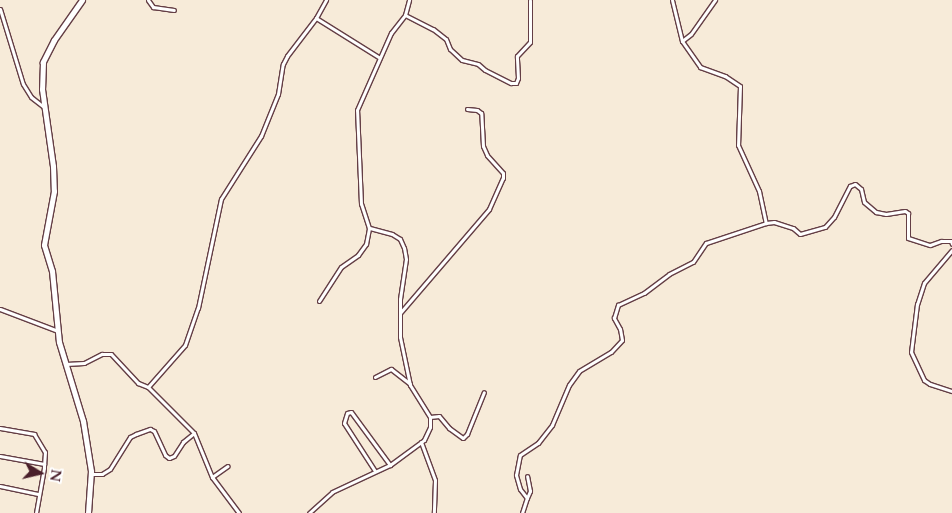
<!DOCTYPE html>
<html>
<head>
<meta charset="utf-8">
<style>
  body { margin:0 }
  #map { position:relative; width:952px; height:513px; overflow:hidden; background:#f7ebd9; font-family:Cardo,serif }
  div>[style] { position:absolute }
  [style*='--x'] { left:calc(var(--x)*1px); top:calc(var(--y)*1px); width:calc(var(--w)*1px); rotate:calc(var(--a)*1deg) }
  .roads { filter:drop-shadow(1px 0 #643e45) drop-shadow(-1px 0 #643e45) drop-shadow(0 1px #643e45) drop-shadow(0 -1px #643e45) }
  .street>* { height:3px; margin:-1.5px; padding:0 1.5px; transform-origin:1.5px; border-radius:1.5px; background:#fff }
  .secondary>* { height:5px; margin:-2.5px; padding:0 2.5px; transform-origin:2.5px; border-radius:2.5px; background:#fff }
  span { translate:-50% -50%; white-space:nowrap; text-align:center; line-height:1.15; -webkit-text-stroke:4px #fff; paint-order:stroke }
  .north { position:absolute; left:15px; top:448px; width:50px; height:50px; -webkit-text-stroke:4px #fff; paint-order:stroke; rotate:99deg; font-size:14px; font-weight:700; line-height:20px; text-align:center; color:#4a1f2b }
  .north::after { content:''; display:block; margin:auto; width:18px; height:22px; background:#4a1f2b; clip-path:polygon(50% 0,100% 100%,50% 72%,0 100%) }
</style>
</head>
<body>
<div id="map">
  <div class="roads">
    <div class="street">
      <i style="--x:148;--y:0;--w:9;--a:54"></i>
      <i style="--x:153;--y:7;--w:21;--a:8"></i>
      <i style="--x:672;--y:0;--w:42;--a:76.3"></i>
      <i style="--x:682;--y:41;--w:32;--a:55"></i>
      <i style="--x:700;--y:67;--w:27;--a:20"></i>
      <i style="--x:725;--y:76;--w:18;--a:34"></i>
      <i style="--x:740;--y:86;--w:59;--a:91.9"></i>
      <i style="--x:738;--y:145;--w:51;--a:65.5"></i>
      <i style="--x:759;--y:191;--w:33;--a:78"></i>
      <i style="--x:0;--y:9;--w:78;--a:73"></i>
      <i style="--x:23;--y:84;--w:15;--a:58"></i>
      <i style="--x:31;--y:97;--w:16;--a:38"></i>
      <i style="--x:405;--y:15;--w:31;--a:27"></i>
      <i style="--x:433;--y:29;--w:16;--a:38"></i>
      <i style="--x:446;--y:39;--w:11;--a:68"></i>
      <i style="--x:450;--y:49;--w:16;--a:43"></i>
      <i style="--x:462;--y:60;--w:16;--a:14"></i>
      <i style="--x:478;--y:64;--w:9;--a:41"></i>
      <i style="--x:485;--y:70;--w:29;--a:27"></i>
      <i style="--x:511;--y:83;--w:5;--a:0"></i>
      <i style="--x:516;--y:83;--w:5;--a:-68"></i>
      <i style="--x:518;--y:78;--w:22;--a:-93"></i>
      <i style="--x:517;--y:56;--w:19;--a:-47"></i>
      <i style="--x:530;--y:42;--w:42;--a:-90"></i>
      <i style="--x:316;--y:18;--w:75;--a:32"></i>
      <i style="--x:682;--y:41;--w:11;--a:-38"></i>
      <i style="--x:691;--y:34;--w:42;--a:-54.8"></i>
      <i style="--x:952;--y:250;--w:43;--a:130.3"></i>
      <i style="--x:924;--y:283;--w:22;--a:108"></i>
      <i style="--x:917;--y:304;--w:48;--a:97.1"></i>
      <i style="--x:911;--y:352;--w:31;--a:65"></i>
      <i style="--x:924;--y:380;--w:7;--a:34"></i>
      <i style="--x:930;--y:384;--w:23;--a:18"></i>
      <i style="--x:319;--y:301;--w:40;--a:-57.1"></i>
      <i style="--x:341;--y:267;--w:21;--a:-35"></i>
      <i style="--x:358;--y:255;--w:14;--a:-54"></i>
      <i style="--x:366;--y:244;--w:16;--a:-79"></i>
      <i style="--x:369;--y:228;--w:25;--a:-108"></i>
      <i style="--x:361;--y:204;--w:94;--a:-92.4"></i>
      <i style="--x:357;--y:110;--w:84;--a:-66.2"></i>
      <i style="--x:391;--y:33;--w:23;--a:-52"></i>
      <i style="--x:405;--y:15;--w:16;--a:-75"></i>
      <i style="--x:0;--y:309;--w:62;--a:20.8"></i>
      <i style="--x:400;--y:313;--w:137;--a:-49.4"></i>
      <i style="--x:489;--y:209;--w:34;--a:-66"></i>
      <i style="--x:503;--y:178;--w:5;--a:-90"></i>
      <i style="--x:503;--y:173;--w:24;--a:-132"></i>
      <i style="--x:487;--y:155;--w:10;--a:-114"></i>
      <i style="--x:483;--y:146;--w:33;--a:-93"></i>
      <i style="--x:481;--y:113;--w:5;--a:-143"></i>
      <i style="--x:477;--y:110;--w:10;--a:-174"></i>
      <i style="--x:66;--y:364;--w:18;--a:-3"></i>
      <i style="--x:84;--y:363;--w:20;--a:-27"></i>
      <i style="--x:102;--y:354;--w:9;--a:0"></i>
      <i style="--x:111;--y:354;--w:40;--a:47"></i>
      <i style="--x:138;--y:383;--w:11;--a:22"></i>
      <i style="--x:148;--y:387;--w:65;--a:45"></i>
      <i style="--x:194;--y:433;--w:48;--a:67.8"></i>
      <i style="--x:212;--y:477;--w:45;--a:53.1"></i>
      <i style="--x:375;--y:377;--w:18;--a:-27"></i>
      <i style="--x:391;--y:369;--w:24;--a:38"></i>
      <i style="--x:148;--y:387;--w:56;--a:-48.6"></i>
      <i style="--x:185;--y:345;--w:39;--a:-71"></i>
      <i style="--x:198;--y:308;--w:111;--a:-78.1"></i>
      <i style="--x:221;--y:199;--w:75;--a:-57.6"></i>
      <i style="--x:261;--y:136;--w:45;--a:-68"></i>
      <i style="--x:278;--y:94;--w:30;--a:-81"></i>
      <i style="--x:283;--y:64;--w:9;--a:-63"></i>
      <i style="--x:287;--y:56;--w:48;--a:-52.7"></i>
      <i style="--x:316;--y:18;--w:21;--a:-61"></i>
      <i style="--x:430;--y:417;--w:9;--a:-6"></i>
      <i style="--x:439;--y:416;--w:16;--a:50"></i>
      <i style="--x:449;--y:428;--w:17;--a:36"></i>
      <i style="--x:463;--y:438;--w:6;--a:-45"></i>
      <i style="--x:467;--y:434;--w:45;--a:-68"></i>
      <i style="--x:0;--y:428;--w:35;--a:10"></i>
      <i style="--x:34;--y:434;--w:21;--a:59"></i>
      <i style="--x:45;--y:452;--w:16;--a:94"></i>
      <i style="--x:44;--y:468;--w:46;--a:100.1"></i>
      <i style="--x:421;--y:442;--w:40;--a:69.8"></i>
      <i style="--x:435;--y:480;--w:33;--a:92"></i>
      <i style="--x:0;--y:456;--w:45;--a:10.3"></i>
      <i style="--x:375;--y:471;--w:57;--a:-122.9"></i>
      <i style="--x:344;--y:423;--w:10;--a:-73"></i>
      <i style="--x:347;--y:413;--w:4;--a:-14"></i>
      <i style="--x:351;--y:412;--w:66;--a:53.7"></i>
      <i style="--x:91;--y:474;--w:11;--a:0"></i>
      <i style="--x:102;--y:474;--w:9;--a:-32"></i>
      <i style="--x:110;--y:469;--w:38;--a:-58"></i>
      <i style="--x:130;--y:437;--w:7;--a:-27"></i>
      <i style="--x:136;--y:434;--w:15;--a:-20"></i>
      <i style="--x:150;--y:429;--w:4;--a:27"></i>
      <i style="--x:154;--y:431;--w:26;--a:65"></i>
      <i style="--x:165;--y:455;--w:5;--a:37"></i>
      <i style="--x:169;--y:458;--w:5;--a:-22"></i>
      <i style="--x:174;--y:456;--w:17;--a:-57"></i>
      <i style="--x:183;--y:442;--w:14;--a:-39"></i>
      <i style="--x:212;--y:477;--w:19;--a:-35"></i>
      <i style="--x:0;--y:486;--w:40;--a:12"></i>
      <i style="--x:527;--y:498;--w:8;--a:-67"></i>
      <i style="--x:530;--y:491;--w:15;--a:-101"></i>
      <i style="--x:309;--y:513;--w:31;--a:-42"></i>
      <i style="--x:332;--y:492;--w:64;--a:-25"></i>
      <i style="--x:390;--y:465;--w:42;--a:-36.3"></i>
      <i style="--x:424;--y:440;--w:14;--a:-65"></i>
      <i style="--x:430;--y:427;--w:10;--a:-90"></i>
      <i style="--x:430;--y:417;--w:38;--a:-122"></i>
      <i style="--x:410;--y:385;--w:49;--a:-101.8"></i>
      <i style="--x:400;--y:337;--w:38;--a:-90"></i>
      <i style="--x:400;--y:299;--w:40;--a:-81.5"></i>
      <i style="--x:406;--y:259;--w:11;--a:-100"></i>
      <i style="--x:404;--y:248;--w:10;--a:-114"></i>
      <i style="--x:400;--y:239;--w:9;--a:-148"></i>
      <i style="--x:392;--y:234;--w:24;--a:-165"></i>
      <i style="--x:522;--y:513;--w:16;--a:-72"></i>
      <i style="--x:527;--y:498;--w:11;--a:-128"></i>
      <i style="--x:520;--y:489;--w:15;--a:-106"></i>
      <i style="--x:516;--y:475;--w:20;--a:-79"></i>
      <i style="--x:520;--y:455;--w:22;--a:-34"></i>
      <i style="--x:538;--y:443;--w:23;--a:-52"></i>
      <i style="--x:552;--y:425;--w:43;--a:-67"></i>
      <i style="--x:569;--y:385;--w:17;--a:-54"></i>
      <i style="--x:579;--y:371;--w:37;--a:-31"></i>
      <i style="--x:611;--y:352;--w:16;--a:-47"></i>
      <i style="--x:622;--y:340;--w:11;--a:-100"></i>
      <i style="--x:620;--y:329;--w:13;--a:-119"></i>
      <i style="--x:614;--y:318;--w:14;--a:-73"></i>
      <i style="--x:618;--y:305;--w:29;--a:-25"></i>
      <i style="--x:644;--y:293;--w:31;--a:-37"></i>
      <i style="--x:669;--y:274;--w:27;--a:-27"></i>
      <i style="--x:693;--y:262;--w:23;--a:-56"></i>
      <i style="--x:706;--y:243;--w:63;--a:-18.4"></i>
      <i style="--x:766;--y:223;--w:8;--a:-7"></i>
      <i style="--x:774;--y:222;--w:20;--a:18"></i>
      <i style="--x:793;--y:228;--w:9;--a:41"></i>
      <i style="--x:800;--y:234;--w:26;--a:-16"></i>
      <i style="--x:825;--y:227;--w:13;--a:-48"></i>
      <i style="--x:834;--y:217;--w:35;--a:-63"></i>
      <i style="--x:850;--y:186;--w:5;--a:-22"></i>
      <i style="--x:855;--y:184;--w:8;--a:40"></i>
      <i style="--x:861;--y:189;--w:13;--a:77"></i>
      <i style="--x:864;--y:202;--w:16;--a:40"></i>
      <i style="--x:876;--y:212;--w:10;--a:11"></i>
      <i style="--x:886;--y:214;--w:19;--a:-9"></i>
      <i style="--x:905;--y:211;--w:4;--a:34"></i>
      <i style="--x:908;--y:213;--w:25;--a:90"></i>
      <i style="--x:908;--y:238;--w:23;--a:18"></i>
      <i style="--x:930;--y:245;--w:12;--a:-20"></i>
      <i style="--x:941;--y:241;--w:10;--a:0"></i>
      <i style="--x:951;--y:241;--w:3;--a:72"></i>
    </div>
    <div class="secondary">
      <i style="--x:82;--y:0;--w:49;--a:125"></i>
      <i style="--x:54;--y:40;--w:25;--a:117"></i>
      <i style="--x:43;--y:62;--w:27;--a:92"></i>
      <i style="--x:42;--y:89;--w:78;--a:81.9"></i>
      <i style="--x:53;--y:166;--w:25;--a:88"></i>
      <i style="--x:54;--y:191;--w:55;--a:100.5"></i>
      <i style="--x:44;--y:245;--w:27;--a:73"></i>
      <i style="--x:52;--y:271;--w:71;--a:84.4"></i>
      <i style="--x:59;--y:342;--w:83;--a:73.1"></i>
      <i style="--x:83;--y:421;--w:51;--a:80.9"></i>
      <i style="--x:91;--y:471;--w:42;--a:94.1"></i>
    </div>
  </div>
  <div class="north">N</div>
</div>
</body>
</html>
